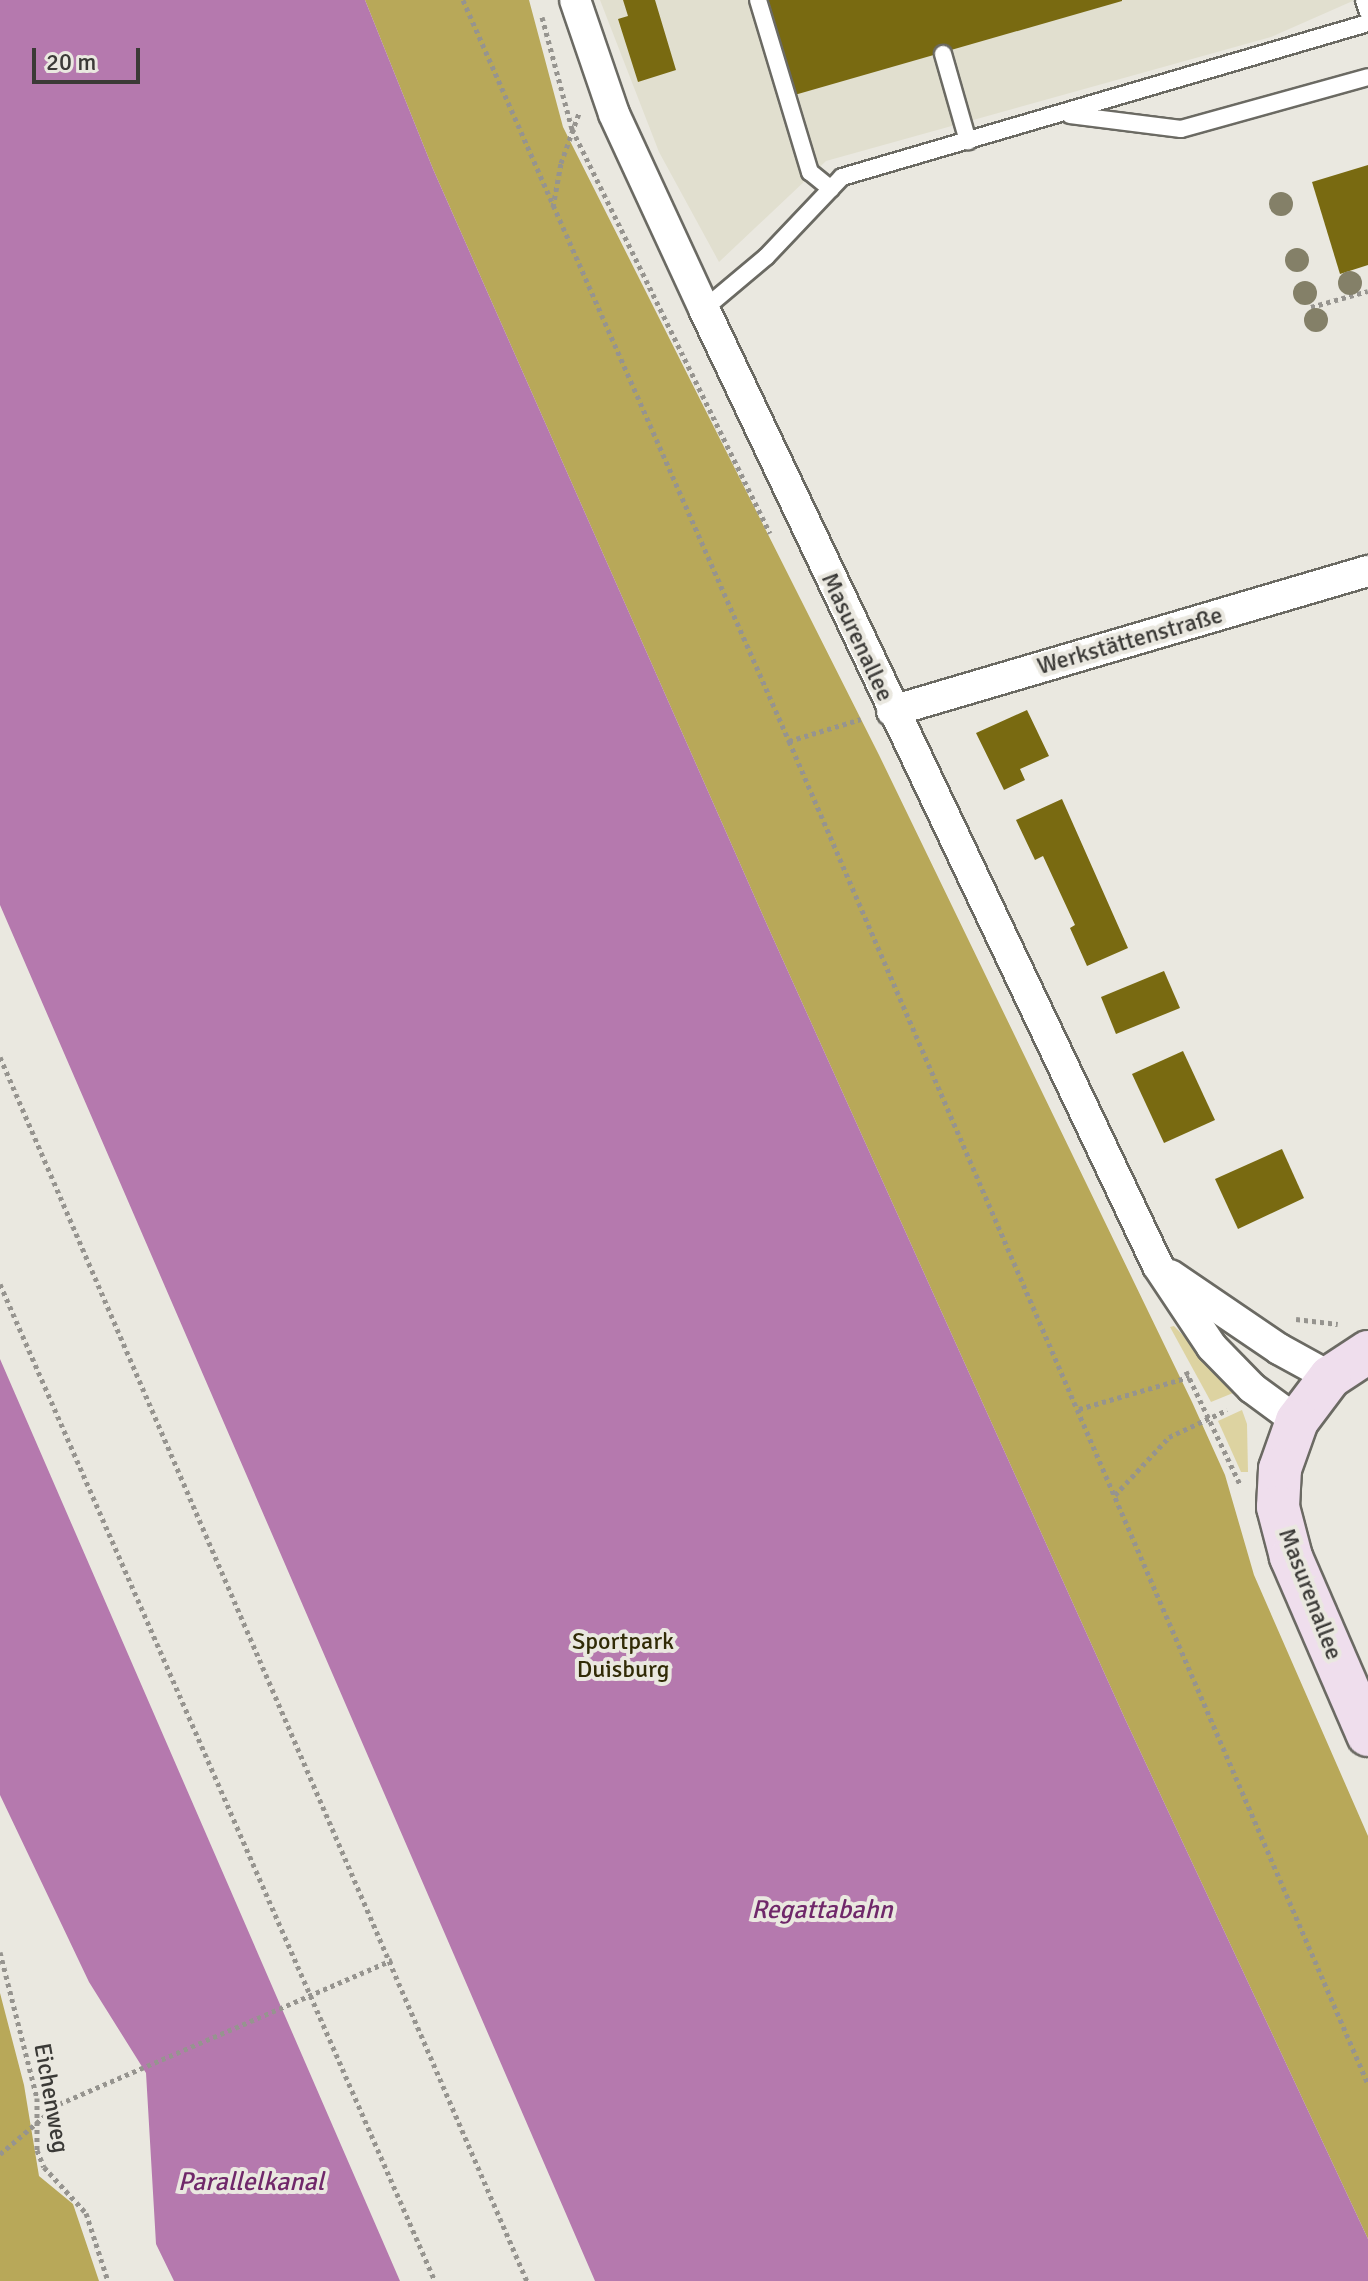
<!DOCTYPE html>
<html>
<head>
<meta charset="utf-8">
<style>
  body { margin:0 }
  #map { position:relative; width:1368px; height:2281px; overflow:hidden; background:#eae8e0; font-family:Signika,sans-serif }
  div>[style] { position:absolute }
  [style*='--x'] { left:calc(var(--x)*1px); top:calc(var(--y)*1px); width:calc(var(--w)*1px); rotate:calc(var(--a)*1deg) }
  .built>* { inset:0; background:#e1dfcf }
  .green>* { inset:0; background:#ddd3a1 }
  .forest>* { inset:0; background:#b8a859 }
  .water>* { inset:0; background:#b579ae }
  .building>* { inset:0; background:#796a11 }
  .path>* { height:5px; margin-top:-2.5px; transform-origin:0; background:repeating-linear-gradient(90deg,#96948f 0 4px,transparent 0 8px) }
  .roads { filter:drop-shadow(2px 0 #6b6a63) drop-shadow(-2px 0 #6b6a63) drop-shadow(0 2px #6b6a63) drop-shadow(0 -2px #6b6a63) }
  .lane>* { height:16px; margin:-8px; padding:0 8px; transform-origin:8px; border-radius:8px; background:#fff }
  .street>* { height:30px; margin:-15px; padding:0 15px; transform-origin:15px; border-radius:15px; background:#fff }
  .secondary>* { height:42px; margin:-21px; padding:0 21px; transform-origin:21px; border-radius:21px; background:#efdeed }
  .trees>* { width:24px; height:24px; margin:-12px; border-radius:50%; background:#848068 }
  span { translate:-50% -50%; white-space:nowrap; text-align:center; line-height:1.15; -webkit-text-stroke:8px #eae8e0; paint-order:stroke }
  .street-label { font-size:24px; color:#3b3a37 }
  .park-label { font-size:24px; color:#312b06 }
  .water-label { font-size:26px; color:#70286a; font-style:italic }
  .scale { position:absolute; left:32px; top:48px; width:108px; height:36px; box-sizing:border-box; border:4px solid #3b3a37; border-top:0; padding-left:10px; font-size:24px; line-height:28px; white-space:nowrap; color:#3b3a37; -webkit-text-stroke:6px #eae8e0; paint-order:stroke }
</style>
</head>
<body>
<div id="map">
  <div class="built">
    <i style="clip-path:polygon(600px 0,1355px 0,1271px 37px,826px 161px,719px 262px,659px 152px)"></i>
  </div>
  <div class="green">
    <i style="clip-path:polygon(1174px 1326px,1227px 1381px,1233px 1393px,1211px 1402px,1170px 1327px)"></i>
    <i style="clip-path:polygon(1242px 1410px,1247px 1424px,1248px 1472px,1241px 1472px,1218px 1421px)"></i>
  </div>
  <div class="forest">
    <i style="clip-path:polygon(365px 0,529px 0,563px 127px,879px 755px,1192px 1402px,1225px 1475px,1254px 1575px,1368px 1836px,1368px 2239px,1126px 1721px,768px 927px,433px 169px)"></i>
    <i style="clip-path:polygon(0 1993px,24px 2085px,39px 2176px,73px 2204px,99px 2281px,0 2281px)"></i>
  </div>
  <div class="water">
    <i style="clip-path:polygon(0 0,365px 0,433px 169px,768px 927px,1126px 1721px,1368px 2239px,1368px 2281px,595px 2281px,0 905px)"></i>
    <i style="clip-path:polygon(0 1359px,400px 2281px,174px 2281px,156px 2244px,146px 2073px,89px 1982px,0 1795px)"></i>
  </div>
  <div class="building">
    <i style="clip-path:polygon(623px 0,655px 0,676px 70px,638px 82px,618px 19px,628px 16px)"></i>
    <i style="clip-path:polygon(762px 0,1122px 0,1122px 1px,791px 96px)"></i>
    <i style="clip-path:polygon(1368px 165px,1368px 265px,1340px 274px,1312px 182px)"></i>
    <i style="clip-path:polygon(1027px 710px,1049px 756px,1020px 769px,1025px 780px,1004px 790px,976px 733px)"></i>
    <i style="clip-path:polygon(1062px 799px,1128px 948px,1087px 966px,1070px 928px,1075px 925px,1043px 856px,1035px 860px,1016px 820px)"></i>
    <i style="clip-path:polygon(1164px 971px,1180px 1008px,1116px 1034px,1101px 997px)"></i>
    <i style="clip-path:polygon(1183px 1051px,1215px 1120px,1164px 1143px,1132px 1074px)"></i>
    <i style="clip-path:polygon(1282px 1149px,1304px 1198px,1238px 1229px,1215px 1179px)"></i>
  </div>
  <div class="path">
    <i style="--x:463;--y:0;--w:810;--a:66.25"></i>
    <i style="--x:789;--y:741;--w:1462;--a:66.68"></i>
    <i style="--x:542;--y:17;--w:116;--a:75"></i>
    <i style="--x:572;--y:129;--w:450;--a:63.9"></i>
    <i style="--x:553;--y:207;--w:45;--a:-79.7"></i>
    <i style="--x:561;--y:163;--w:53;--a:-70.2"></i>
    <i style="--x:1311;--y:307;--w:59;--a:-15.7"></i>
    <i style="--x:789;--y:741;--w:75;--a:-17"></i>
    <i style="--x:0;--y:1057;--w:1333;--a:66.71"></i>
    <i style="--x:0;--y:1284;--w:1088;--a:66.43"></i>
    <i style="--x:1296;--y:1319;--w:42;--a:6.8"></i>
    <i style="--x:1186;--y:1371;--w:125;--a:64.5"></i>
    <i style="--x:1079;--y:1409;--w:115;--a:-16.2"></i>
    <i style="--x:1115;--y:1495;--w:79;--a:-47"></i>
    <i style="--x:1169;--y:1437;--w:64;--a:-25"></i>
    <i style="--x:0;--y:1952;--w:151;--a:75.8"></i>
    <i style="--x:37;--y:2098;--w:52;--a:90"></i>
    <i style="--x:37;--y:2150;--w:18;--a:68"></i>
    <i style="--x:44;--y:2167;--w:62;--a:47.6"></i>
    <i style="--x:86;--y:2213;--w:71;--a:72.1"></i>
    <i style="--x:0;--y:2154;--w:77;--a:-40.3"></i>
    <i style="--x:59;--y:2104;--w:363;--a:-23.4"></i>
  </div>
  <div class="roads">
    <div class="lane">
      <i style="--x:758;--y:0;--w:180;--a:73.2"></i>
      <i style="--x:810;--y:172;--w:27;--a:39"></i>
      <i style="--x:1364;--y:0;--w:13;--a:72"></i>
      <i style="--x:943;--y:54;--w:91;--a:74"></i>
      <i style="--x:1070;--y:115;--w:112;--a:7.2"></i>
      <i style="--x:1181;--y:129;--w:194;--a:-15.5"></i>
      <i style="--x:704;--y:309;--w:81;--a:-40"></i>
      <i style="--x:766;--y:257;--w:110;--a:-46.5"></i>
      <i style="--x:842;--y:177;--w:548;--a:-16.32"></i>
    </div>
    <div class="street">
      <i style="--x:575;--y:0;--w:120;--a:71.1"></i>
      <i style="--x:614;--y:114;--w:215;--a:65.2"></i>
      <i style="--x:704;--y:309;--w:1059;--a:64.62"></i>
      <i style="--x:1158;--y:1266;--w:97;--a:56.3"></i>
      <i style="--x:1212;--y:1347;--w:57;--a:45.7"></i>
      <i style="--x:1252;--y:1388;--w:56;--a:36.3"></i>
      <i style="--x:892;--y:711;--w:496;--a:-16.4"></i>
      <i style="--x:1170;--y:1275;--w:132;--a:34.2"></i>
      <i style="--x:1279;--y:1349;--w:58;--a:28.8"></i>
    </div>
    <div class="secondary">
      <i style="--x:1368;--y:1352;--w:45;--a:146.7"></i>
      <i style="--x:1330;--y:1377;--w:55;--a:126.9"></i>
      <i style="--x:1297;--y:1421;--w:51;--a:109.5"></i>
      <i style="--x:1280;--y:1469;--w:38;--a:93"></i>
      <i style="--x:1278;--y:1507;--w:52;--a:75.4"></i>
      <i style="--x:1291;--y:1557;--w:194;--a:66.6"></i>
    </div>
  </div>
  <div class="trees">
    <i style="left:1281px;top:204px"></i>
    <i style="left:1297px;top:260px"></i>
    <i style="left:1350px;top:283px"></i>
    <i style="left:1305px;top:293px"></i>
    <i style="left:1316px;top:320px"></i>
  </div>
  <div class="street-label">
    <span style="left:857px;top:637px;rotate:65deg">Masurenallee</span>
    <span style="left:1130px;top:641px;rotate:-16deg">Werkstättenstraße</span>
    <span style="left:1310px;top:1594px;rotate:69deg">Masurenallee</span>
    <span style="left:51px;top:2098px;rotate:80deg">Eichenweg</span>
  </div>
  <div class="park-label">
    <span style="left:623px;top:1656px">Sportpark<br>Duisburg</span>
  </div>
  <div class="water-label">
    <span style="left:822px;top:1911px">Regattabahn</span>
    <span style="left:251px;top:2183px">Parallelkanal</span>
  </div>
  <div class="scale">20 m</div>
</div>
</body>
</html>
